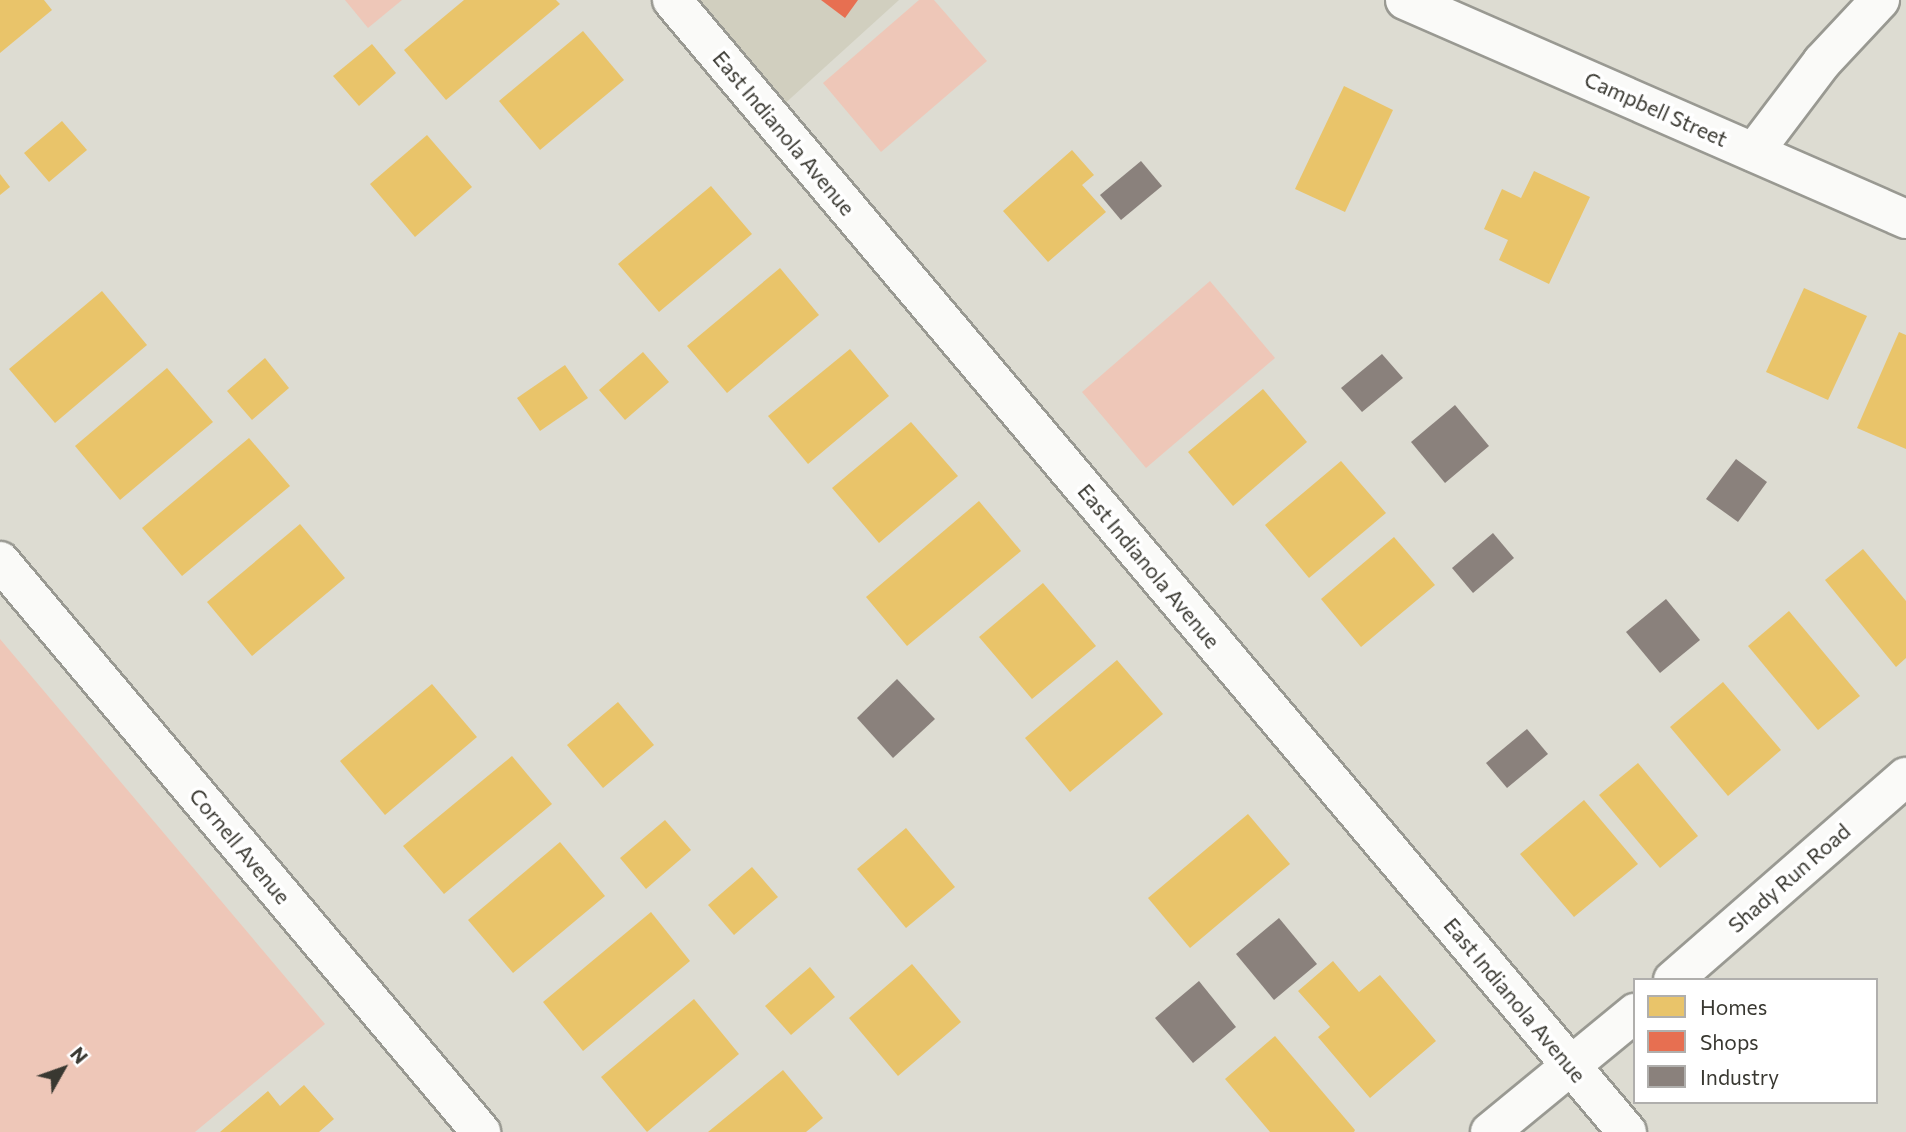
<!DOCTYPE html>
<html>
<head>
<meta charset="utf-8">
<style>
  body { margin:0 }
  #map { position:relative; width:1906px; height:1132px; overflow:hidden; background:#dddcd2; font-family:Commissioner,sans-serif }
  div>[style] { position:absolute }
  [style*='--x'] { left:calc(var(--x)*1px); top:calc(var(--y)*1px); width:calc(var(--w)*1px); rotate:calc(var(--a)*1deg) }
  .built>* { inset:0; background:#d1cfbf }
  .green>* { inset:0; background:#eec7b8 }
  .homes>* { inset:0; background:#e9c46a }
  .shops>* { inset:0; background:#e76f51 }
  .industry>* { inset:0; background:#8a817c }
  .roads { filter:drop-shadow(2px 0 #999992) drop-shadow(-2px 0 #999992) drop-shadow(0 2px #999992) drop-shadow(0 -2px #999992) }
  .street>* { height:38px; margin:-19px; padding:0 19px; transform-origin:19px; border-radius:19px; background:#fafaf8 }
  .secondary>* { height:38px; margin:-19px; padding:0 19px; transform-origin:19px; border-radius:19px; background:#fafaf8 }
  span { translate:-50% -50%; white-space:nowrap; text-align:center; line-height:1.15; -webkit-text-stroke:7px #fff; paint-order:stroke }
  .street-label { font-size:21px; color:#393831 }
  .legend { position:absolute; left:1633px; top:978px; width:245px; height:126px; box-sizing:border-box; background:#fff; border:2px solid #b0afad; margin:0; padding:9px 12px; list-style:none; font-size:21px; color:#393831 }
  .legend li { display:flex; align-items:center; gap:14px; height:35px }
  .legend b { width:35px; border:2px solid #b0afad }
  .north { position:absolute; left:28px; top:1034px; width:70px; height:70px; -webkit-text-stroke:5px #fff; paint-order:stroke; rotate:50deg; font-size:19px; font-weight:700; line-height:28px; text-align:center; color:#393831 }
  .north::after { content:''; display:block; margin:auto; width:24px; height:32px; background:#393831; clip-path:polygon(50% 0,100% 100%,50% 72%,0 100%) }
</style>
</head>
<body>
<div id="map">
  <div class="built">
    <i style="clip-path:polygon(672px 0,899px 0,770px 117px)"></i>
  </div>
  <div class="green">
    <i style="clip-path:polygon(345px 0,402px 0,368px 28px)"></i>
    <i style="clip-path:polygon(919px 0,934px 0,987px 61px,881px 152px,823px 83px)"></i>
    <i style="clip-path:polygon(1210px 281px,1275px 358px,1146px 468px,1082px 392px)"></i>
    <i style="clip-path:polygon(0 639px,325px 1024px,195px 1132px,0 1132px)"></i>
  </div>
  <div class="homes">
    <i style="clip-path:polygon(0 0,44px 0,52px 10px,0 53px)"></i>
    <i style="clip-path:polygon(464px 0,556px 0,560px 4px,446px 100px,404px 50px)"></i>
    <i style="clip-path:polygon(583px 31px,624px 80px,540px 150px,499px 101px)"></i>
    <i style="clip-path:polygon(372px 44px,396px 73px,359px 106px,333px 76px)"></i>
    <i style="clip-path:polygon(1344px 86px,1393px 110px,1345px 212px,1295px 189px)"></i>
    <i style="clip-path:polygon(62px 121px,87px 150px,49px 182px,24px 153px)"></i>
    <i style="clip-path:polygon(427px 135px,472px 187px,415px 237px,370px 184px)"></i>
    <i style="clip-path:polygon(1072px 150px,1094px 175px,1082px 185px,1106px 212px,1048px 262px,1003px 211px)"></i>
    <i style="clip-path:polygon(1534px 171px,1590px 197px,1549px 284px,1499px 260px,1508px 240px,1484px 229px,1502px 189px,1521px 198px)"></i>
    <i style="clip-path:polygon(0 174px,10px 187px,0 195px)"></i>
    <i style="clip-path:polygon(711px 186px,752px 234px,659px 312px,618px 264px)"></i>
    <i style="clip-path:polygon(780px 268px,819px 315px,727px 393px,687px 346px)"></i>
    <i style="clip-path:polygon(1804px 288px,1867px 316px,1828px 400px,1766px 372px)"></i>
    <i style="clip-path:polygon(102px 291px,147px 345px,55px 423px,9px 369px)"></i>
    <i style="clip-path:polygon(1899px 332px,1906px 335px,1906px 449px,1857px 428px)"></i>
    <i style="clip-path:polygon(850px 349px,889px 396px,808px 464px,768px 416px)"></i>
    <i style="clip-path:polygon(643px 352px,669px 382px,625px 420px,599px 390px)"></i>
    <i style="clip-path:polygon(265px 358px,289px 388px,252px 420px,227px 391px)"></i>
    <i style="clip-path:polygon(565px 365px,588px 398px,540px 431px,517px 398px)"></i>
    <i style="clip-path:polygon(167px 368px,213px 422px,120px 500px,75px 446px)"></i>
    <i style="clip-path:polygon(1263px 389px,1307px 442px,1233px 506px,1188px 452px)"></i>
    <i style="clip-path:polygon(911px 422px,958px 476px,879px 543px,832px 488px)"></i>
    <i style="clip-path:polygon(249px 438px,290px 486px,182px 576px,142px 528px)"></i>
    <i style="clip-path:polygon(1341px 461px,1386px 513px,1309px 578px,1265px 525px)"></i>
    <i style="clip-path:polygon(979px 501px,1021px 551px,907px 646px,866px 597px)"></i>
    <i style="clip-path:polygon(300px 524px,345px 578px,252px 656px,207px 602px)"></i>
    <i style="clip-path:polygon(1394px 537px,1435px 585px,1361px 647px,1321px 599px)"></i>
    <i style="clip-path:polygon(1863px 549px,1906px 601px,1906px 658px,1896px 667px,1825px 580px)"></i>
    <i style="clip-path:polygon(1043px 583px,1096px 646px,1032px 699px,979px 637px)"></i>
    <i style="clip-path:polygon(1789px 611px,1860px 696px,1818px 730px,1748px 646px)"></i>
    <i style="clip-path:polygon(1117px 660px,1163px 714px,1070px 792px,1025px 738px)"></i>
    <i style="clip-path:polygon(1723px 682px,1781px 750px,1728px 796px,1670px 727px)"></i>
    <i style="clip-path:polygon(432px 684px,477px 737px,385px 815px,340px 761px)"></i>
    <i style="clip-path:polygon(618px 702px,654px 745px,603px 788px,567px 745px)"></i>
    <i style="clip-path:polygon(512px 756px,552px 804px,444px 894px,403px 846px)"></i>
    <i style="clip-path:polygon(1638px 763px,1698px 836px,1660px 868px,1599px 795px)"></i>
    <i style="clip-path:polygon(1584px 800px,1638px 864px,1574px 917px,1520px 854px)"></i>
    <i style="clip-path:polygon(1248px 814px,1290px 864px,1190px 948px,1148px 898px)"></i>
    <i style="clip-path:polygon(665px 820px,691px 850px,646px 889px,620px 858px)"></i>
    <i style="clip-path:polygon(906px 828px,955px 887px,906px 928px,857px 869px)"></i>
    <i style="clip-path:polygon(560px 842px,605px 896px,513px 973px,468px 920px)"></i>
    <i style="clip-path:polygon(752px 867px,778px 897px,734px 935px,708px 905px)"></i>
    <i style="clip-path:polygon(651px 912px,690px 961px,583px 1051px,543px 1002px)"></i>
    <i style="clip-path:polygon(1333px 961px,1359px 992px,1380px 975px,1436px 1041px,1370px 1098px,1318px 1037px,1330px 1027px,1298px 991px)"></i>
    <i style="clip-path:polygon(912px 964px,961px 1022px,898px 1076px,849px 1018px)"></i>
    <i style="clip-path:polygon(810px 967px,835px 997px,791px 1035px,765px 1006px)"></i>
    <i style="clip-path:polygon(694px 999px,739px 1054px,647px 1132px,601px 1077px)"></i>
    <i style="clip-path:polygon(1275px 1036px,1355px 1130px,1354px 1132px,1270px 1132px,1225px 1079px)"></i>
    <i style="clip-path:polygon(783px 1070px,823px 1118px,806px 1132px,708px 1132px)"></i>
    <i style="clip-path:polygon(304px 1085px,334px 1119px,319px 1132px,220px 1132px,268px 1091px,280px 1106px)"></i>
  </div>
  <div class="shops">
    <i style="clip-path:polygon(821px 0,858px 0,845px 18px)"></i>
  </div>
  <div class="industry">
    <i style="clip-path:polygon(1141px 161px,1162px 186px,1121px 220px,1100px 195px)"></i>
    <i style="clip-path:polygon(1382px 354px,1403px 378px,1362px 412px,1341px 388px)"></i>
    <i style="clip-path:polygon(1455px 405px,1489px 446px,1445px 483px,1411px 442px)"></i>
    <i style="clip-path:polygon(1736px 459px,1767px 482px,1738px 522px,1706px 499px)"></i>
    <i style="clip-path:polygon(1493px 533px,1514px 558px,1473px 593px,1452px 568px)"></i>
    <i style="clip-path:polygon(1666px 599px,1700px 640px,1660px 673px,1626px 632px)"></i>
    <i style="clip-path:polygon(897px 679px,935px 719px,893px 758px,857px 718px)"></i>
    <i style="clip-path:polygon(1527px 729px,1548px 754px,1507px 788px,1486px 763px)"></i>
    <i style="clip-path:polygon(1279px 918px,1317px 964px,1274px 1000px,1236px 954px)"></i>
    <i style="clip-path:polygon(1199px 981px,1236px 1027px,1193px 1063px,1155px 1018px)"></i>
  </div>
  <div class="roads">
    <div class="street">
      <i style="--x:1405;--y:0;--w:547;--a:23.61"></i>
      <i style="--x:1754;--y:152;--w:113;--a:-52.9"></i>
      <i style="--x:1822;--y:62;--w:85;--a:-46.9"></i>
      <i style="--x:0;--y:561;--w:747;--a:49.89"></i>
    </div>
    <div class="secondary">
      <i style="--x:672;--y:0;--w:1481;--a:49.85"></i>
      <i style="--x:1673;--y:980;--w:309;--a:-41.1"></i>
      <i style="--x:1490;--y:1132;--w:188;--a:-39.4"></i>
    </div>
  </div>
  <div class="street-label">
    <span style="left:1656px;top:109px;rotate:24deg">Campbell Street</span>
    <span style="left:784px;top:133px;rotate:50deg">East Indianola Avenue</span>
    <span style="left:1149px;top:566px;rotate:50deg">East Indianola Avenue</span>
    <span style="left:240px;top:846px;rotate:50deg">Cornell Avenue</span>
    <span style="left:1789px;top:878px;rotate:-41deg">Shady Run Road</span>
    <span style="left:1515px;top:1000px;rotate:50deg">East Indianola Avenue</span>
  </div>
  <ul class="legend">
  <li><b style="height:19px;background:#e9c46a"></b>Homes</li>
  <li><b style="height:19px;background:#e76f51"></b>Shops</li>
  <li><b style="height:19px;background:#8a817c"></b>Industry</li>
  </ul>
  <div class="north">N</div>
</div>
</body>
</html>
